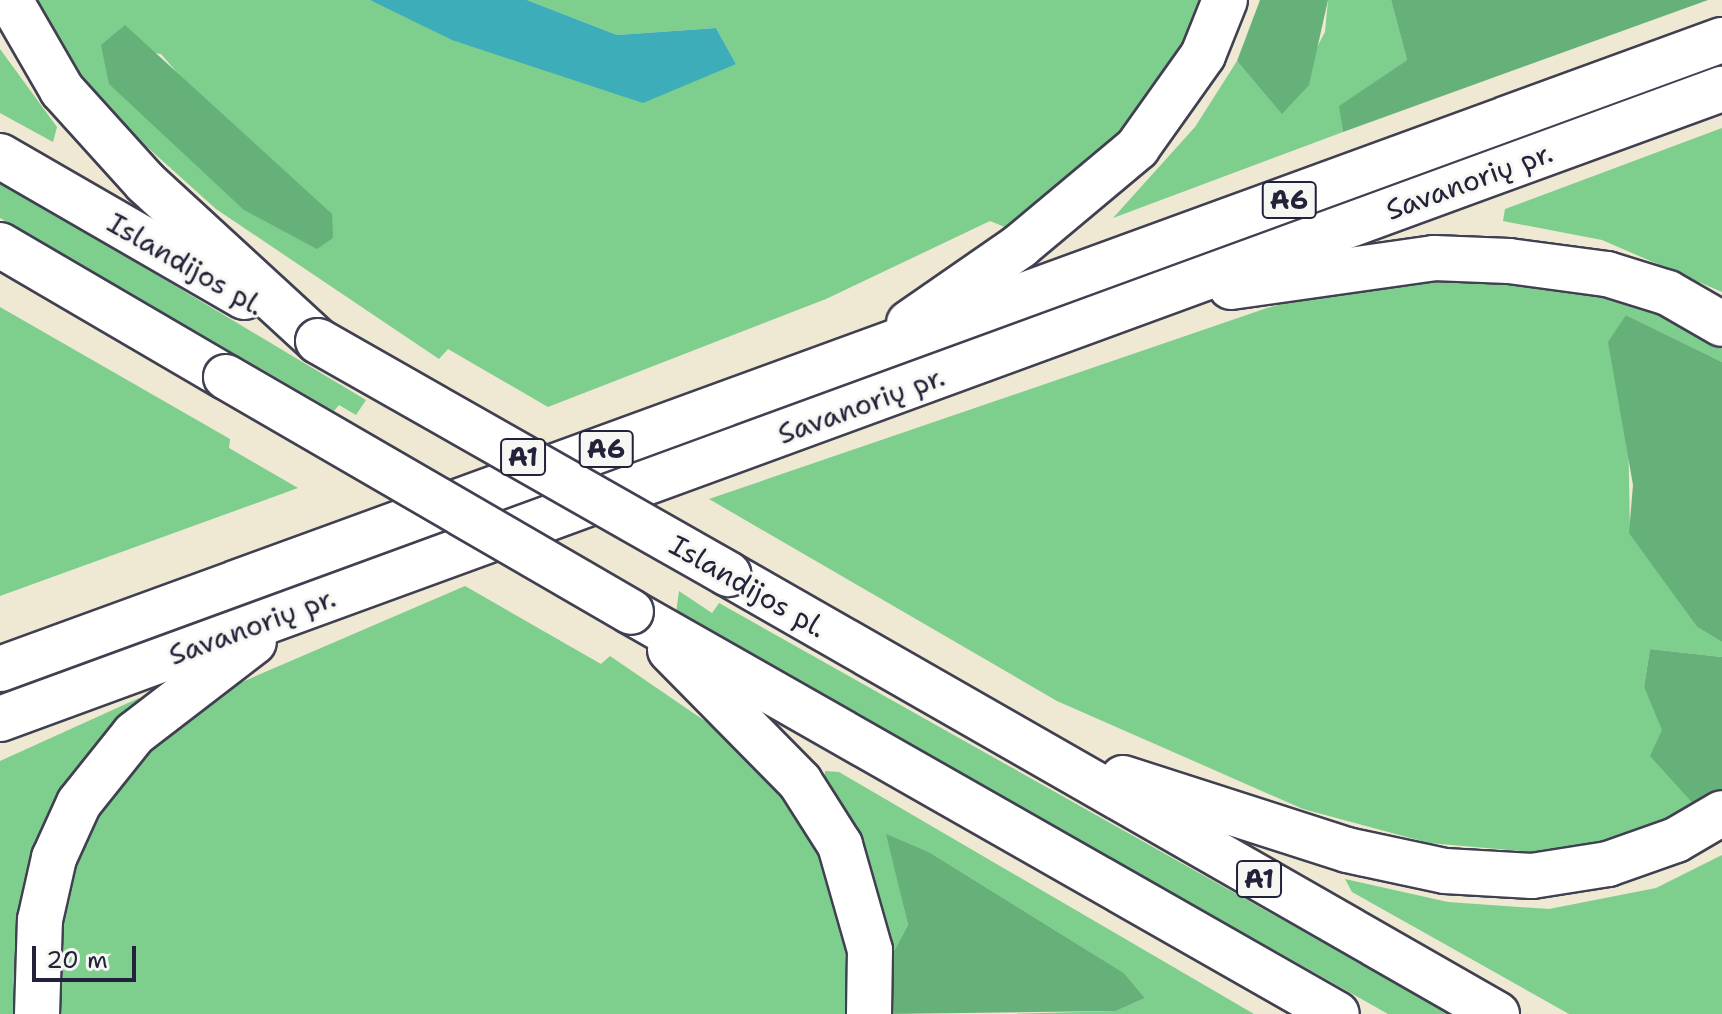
<!DOCTYPE html>
<html>
<head>
<meta charset="utf-8">
<style>
  body { margin:0 }
  #map { position:relative; width:1722px; height:1014px; overflow:hidden; background:#efe8d2; font-family:"Shantell Sans",sans-serif }
  div>[style] { position:absolute }
  [style*='--x'] { left:calc(var(--x)*1px); top:calc(var(--y)*1px); width:calc(var(--w)*1px); rotate:calc(var(--a)*1deg) }
  .green>* { inset:0; background:#7ece8e }
  .forest>* { inset:0; background:#66b179 }
  .water>* { inset:0; background:#3dadb9 }
  .roads { filter:drop-shadow(2px 0 #414052) drop-shadow(-2px 0 #414052) drop-shadow(0 2px #414052) drop-shadow(0 -2px #414052) }
  .highway>* { height:44px; margin:-22px; padding:0 22px; transform-origin:22px; border-radius:22px; background:#fff }
  .bridges { filter:drop-shadow(2px 0 #414052) drop-shadow(-2px 0 #414052) drop-shadow(0 2px #414052) drop-shadow(0 -2px #414052) }
  .highway-bridge>* { height:44px; margin:-22px; padding:0 22px; transform-origin:22px; border-radius:22px; background:#fff }
  span { translate:-50% -50%; white-space:nowrap; text-align:center; line-height:1.15; -webkit-text-stroke:6px #f6f6f2; paint-order:stroke }
  .shield-label span { padding:2px 6px; background:#f6f6f2; border:2px solid; border-radius:6px; -webkit-text-stroke-width:0 }
  .shield-label { font-size:26px; color:#22223b; font-weight:700 }
  .street-label { font-size:28px; color:#22223b }
  .scale { position:absolute; left:32px; top:946px; width:104px; height:36px; box-sizing:border-box; border:4px solid #22223b; border-top:0; padding-left:10px; font-size:24px; line-height:28px; white-space:nowrap; color:#22223b; -webkit-text-stroke:6px #f6f6f2; paint-order:stroke }
</style>
</head>
<body>
<div id="map">
  <div class="green">
    <i style="clip-path:polygon(evenodd,25px 0,370px 0,499px 54px,736px 64px,716px 28px,617px 35px,527px 0,1212px 0,1120px 150px,1012px 230px,990px 221px,826px 299px,548px 407px,448px 349px,439px 359px,216px 209px,86px 92px,25px 0,101px 45px,161px 54px,199px 98px,101px 45px)"></i>
    <i style="clip-path:polygon(1328px 0,1391px 0,1407px 60px,1340px 106px,1343px 132px,1113px 218px,1195px 127px,1237px 61px,1282px 113px,1325px 32px)"></i>
    <i style="clip-path:polygon(0 49px,57px 127px,53px 142px,0 113px)"></i>
    <i style="clip-path:polygon(1722px 128px,1722px 292px,1602px 240px,1503px 221px,1505px 209px)"></i>
    <i style="clip-path:polygon(0 181px,366px 400px,356px 415px,339px 405px,334px 411px,0 218px)"></i>
    <i style="clip-path:polygon(1445px 272px,1591px 288px,1655px 310px,1722px 349px,1722px 362px,1626px 315px,1630px 533px,1697px 627px,1722px 642px,1722px 657px,1650px 649px,1644px 687px,1698px 809px,1639px 842px,1533px 852px,1429px 843px,1303px 809px,1057px 701px,709px 499px,1267px 308px,1368px 281px)"></i>
    <i style="clip-path:polygon(0 307px,230px 439px,229px 448px,298px 488px,0 596px)"></i>
    <i style="clip-path:polygon(465px 586px,601px 664px,610px 656px,724px 734px,792px 806px,829px 874px,846px 935px,846px 1014px,53px 1014px,58px 884px,124px 768px,207px 697px)"></i>
    <i style="clip-path:polygon(679px 591px,712px 613px,719px 603px,1450px 1014px,1388px 1014px,676px 613px)"></i>
    <i style="clip-path:polygon(139px 698px,145px 705px,54px 810px,23px 891px,15px 967px,23px 1014px,0 1014px,0 761px)"></i>
    <i style="clip-path:polygon(825px 771px,839px 772px,1254px 1014px,1004px 1014px,1116px 1011px,1145px 998px,1124px 973px,929px 852px,887px 835px,908px 925px,888px 962px,880px 898px,852px 823px,824px 787px)"></i>
    <i style="clip-path:polygon(1722px 855px,1722px 1014px,1569px 1014px,1352px 892px,1345px 879px,1448px 902px,1549px 909px,1656px 888px)"></i>
  </div>
  <div class="forest">
    <i style="clip-path:polygon(1260px 0,1328px 0,1309px 85px,1282px 114px,1237px 61px)"></i>
    <i style="clip-path:polygon(1391px 0,1708px 0,1343px 132px,1339px 106px,1407px 60px)"></i>
    <i style="clip-path:polygon(125px 25px,332px 214px,333px 238px,317px 249px,244px 210px,109px 84px,101px 45px)"></i>
    <i style="clip-path:polygon(1626px 315px,1722px 362px,1722px 642px,1697px 627px,1629px 533px,1633px 485px,1608px 342px)"></i>
    <i style="clip-path:polygon(1650px 649px,1722px 657px,1722px 793px,1698px 809px,1650px 756px,1662px 730px,1644px 687px)"></i>
    <i style="clip-path:polygon(886px 834px,929px 852px,1124px 973px,1145px 998px,1116px 1011px,886px 1014px,888px 962px,908px 925px)"></i>
  </div>
  <div class="water">
    <i style="clip-path:polygon(370px 0,527px 0,617px 35px,716px 28px,736px 64px,643px 103px,452px 40px)"></i>
  </div>
  <div class="roads">
    <div class="highway">
      <i style="--x:10;--y:0;--w:104;--a:60"></i>
      <i style="--x:62;--y:90;--w:124;--a:47.9"></i>
      <i style="--x:145;--y:182;--w:235;--a:42.6"></i>
      <i style="--x:0;--y:156;--w:282;--a:30"></i>
      <i style="--x:0;--y:245;--w:262;--a:30.3"></i>
      <i style="--x:1231;--y:287;--w:205;--a:-8.1"></i>
      <i style="--x:1434;--y:258;--w:75;--a:2.3"></i>
      <i style="--x:1509;--y:261;--w:99;--a:7.6"></i>
      <i style="--x:1607;--y:274;--w:64;--a:17.3"></i>
      <i style="--x:1668;--y:293;--w:62;--a:29.9"></i>
      <i style="--x:909;--y:323;--w:135;--a:-34.7"></i>
      <i style="--x:1020;--y:246;--w:153;--a:-39.9"></i>
      <i style="--x:1137;--y:148;--w:114;--a:-54.6"></i>
      <i style="--x:1203;--y:55;--w:59;--a:-68.2"></i>
      <i style="--x:728;--y:574;--w:886;--a:29.78"></i>
      <i style="--x:631;--y:612;--w:812;--a:29.66"></i>
      <i style="--x:670;--y:650;--w:185;--a:45.4"></i>
      <i style="--x:800;--y:782;--w:75;--a:57.6"></i>
      <i style="--x:840;--y:845;--w:109;--a:74.1"></i>
      <i style="--x:870;--y:950;--w:64;--a:90.9"></i>
      <i style="--x:0;--y:669;--w:1833;--a:-20.07"></i>
      <i style="--x:0;--y:719;--w:1834;--a:-20.1"></i>
      <i style="--x:1123;--y:778;--w:235;--a:17.8"></i>
      <i style="--x:1347;--y:850;--w:100;--a:12.1"></i>
      <i style="--x:1445;--y:871;--w:87;--a:3.3"></i>
      <i style="--x:1532;--y:876;--w:77;--a:-9"></i>
      <i style="--x:1608;--y:864;--w:72;--a:-19.4"></i>
      <i style="--x:1676;--y:840;--w:53;--a:-30.4"></i>
      <i style="--x:37;--y:1014;--w:94;--a:-88.2"></i>
      <i style="--x:40;--y:920;--w:64;--a:-77.3"></i>
      <i style="--x:54;--y:858;--w:60;--a:-65.6"></i>
      <i style="--x:79;--y:803;--w:88;--a:-51.4"></i>
      <i style="--x:134;--y:734;--w:151;--a:-37.5"></i>
    </div>
  </div>
  <div class="bridges">
    <div class="highway-bridge">
      <i style="--x:318;--y:341;--w:472;--a:29.6"></i>
      <i style="--x:226;--y:377;--w:468;--a:30.1"></i>
    </div>
  </div>
  <div class="shield-label">
    <span style="left:1289px;top:200px">A6</span>
    <span style="left:606px;top:449px">A6</span>
    <span style="left:523px;top:457px">A1</span>
    <span style="left:1259px;top:879px">A1</span>
  </div>
  <div class="street-label">
    <span style="left:1469px;top:181px;rotate:-20deg">Savanorių pr.</span>
    <span style="left:186px;top:264px;rotate:30deg">Islandijos pl.</span>
    <span style="left:861px;top:405px;rotate:-20deg">Savanorių pr.</span>
    <span style="left:748px;top:586px;rotate:30deg">Islandijos pl.</span>
    <span style="left:252px;top:626px;rotate:-20deg">Savanorių pr.</span>
  </div>
  <div class="scale">20 m</div>
</div>
</body>
</html>
